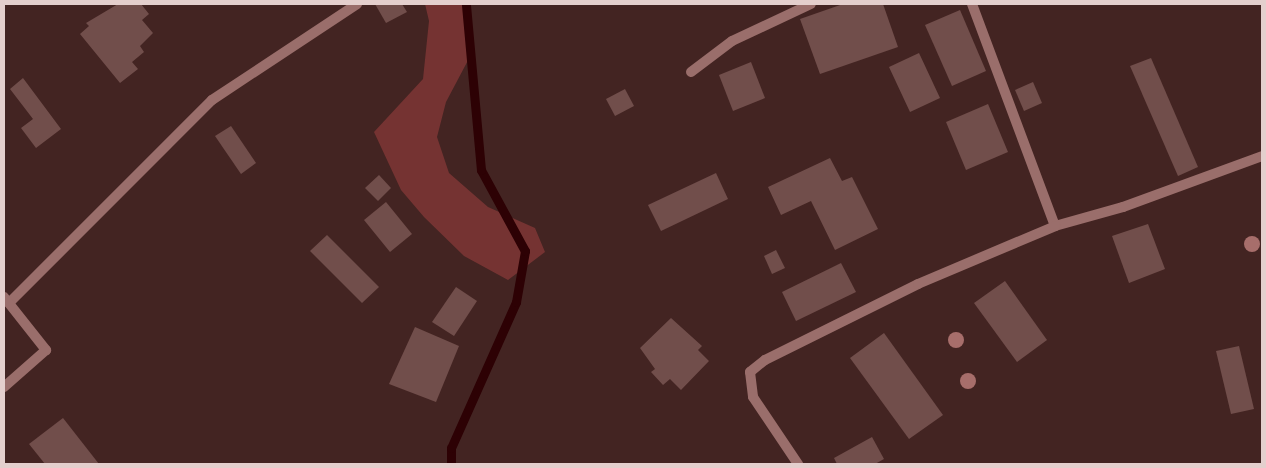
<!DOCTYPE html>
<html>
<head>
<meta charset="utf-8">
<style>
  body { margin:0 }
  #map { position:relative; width:1266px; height:468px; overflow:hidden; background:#432422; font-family:"Public Sans",sans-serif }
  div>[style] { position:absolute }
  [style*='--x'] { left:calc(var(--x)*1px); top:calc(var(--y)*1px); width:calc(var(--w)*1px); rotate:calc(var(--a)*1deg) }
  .green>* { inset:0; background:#753332 }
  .stream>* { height:9px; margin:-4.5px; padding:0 4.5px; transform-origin:4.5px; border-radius:4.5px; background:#2d0104 }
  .building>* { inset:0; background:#714e4b }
  .service>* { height:10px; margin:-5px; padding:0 5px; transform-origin:5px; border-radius:5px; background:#9a6e6b }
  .minor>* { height:10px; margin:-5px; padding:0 5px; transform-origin:5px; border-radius:5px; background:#9a6e6b }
  .trees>* { width:16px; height:16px; margin:-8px; border-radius:50%; background:#a76e6b }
  span { translate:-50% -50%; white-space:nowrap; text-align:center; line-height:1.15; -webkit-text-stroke:4.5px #201211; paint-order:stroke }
  .frame { position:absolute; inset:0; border:5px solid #e4cfcd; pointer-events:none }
</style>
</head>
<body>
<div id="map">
  <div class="green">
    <i style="clip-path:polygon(425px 4px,468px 4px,471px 14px,474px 49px,446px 102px,437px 137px,449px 173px,488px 207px,535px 228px,545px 252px,508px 280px,464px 256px,424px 217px,401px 190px,374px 132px,423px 79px,429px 21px)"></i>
  </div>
  <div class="stream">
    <i style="--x:451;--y:464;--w:16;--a:-90"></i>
    <i style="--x:451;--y:448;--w:160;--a:-66"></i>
    <i style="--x:516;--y:302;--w:52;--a:-80"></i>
    <i style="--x:525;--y:251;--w:92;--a:-118.5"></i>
    <i style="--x:481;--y:170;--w:167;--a:-95.2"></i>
  </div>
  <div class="building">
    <i style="clip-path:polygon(118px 4px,141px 4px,149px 14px,142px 20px,153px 33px,140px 46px,144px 52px,132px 62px,138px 69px,120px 83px,80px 34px,89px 26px,86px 23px)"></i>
    <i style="clip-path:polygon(375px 4px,402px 4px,407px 12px,386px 23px)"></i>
    <i style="clip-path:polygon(843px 4px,883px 4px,898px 47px,820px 74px,800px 19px)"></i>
    <i style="clip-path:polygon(960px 10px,986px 71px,952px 86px,925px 25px)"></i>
    <i style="clip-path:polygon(919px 53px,940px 98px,910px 112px,889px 67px)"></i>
    <i style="clip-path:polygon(1151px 58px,1198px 167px,1178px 176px,1130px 66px)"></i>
    <i style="clip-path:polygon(751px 62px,765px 98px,733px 111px,719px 75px)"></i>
    <i style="clip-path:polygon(23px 78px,61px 129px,36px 148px,21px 128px,33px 119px,10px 89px)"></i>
    <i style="clip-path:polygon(1033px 82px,1042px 103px,1024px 111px,1015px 90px)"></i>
    <i style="clip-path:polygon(625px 89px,634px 106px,615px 116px,606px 99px)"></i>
    <i style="clip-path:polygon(988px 104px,1008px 152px,966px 170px,946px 122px)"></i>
    <i style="clip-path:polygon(231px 126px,256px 163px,241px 174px,215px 136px)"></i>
    <i style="clip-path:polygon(830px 158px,842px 181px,852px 177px,878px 229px,835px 250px,811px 201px,781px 215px,768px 187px)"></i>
    <i style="clip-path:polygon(716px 173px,728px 199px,661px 231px,648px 205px)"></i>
    <i style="clip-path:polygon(379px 175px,391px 188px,378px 201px,365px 188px)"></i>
    <i style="clip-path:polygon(386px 202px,412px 234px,390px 252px,364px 220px)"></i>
    <i style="clip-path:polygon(1148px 224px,1165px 269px,1129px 283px,1112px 236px)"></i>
    <i style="clip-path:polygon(327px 235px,379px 287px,362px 303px,310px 251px)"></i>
    <i style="clip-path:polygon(776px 250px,785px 268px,772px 274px,764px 256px)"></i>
    <i style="clip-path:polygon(841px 263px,856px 292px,796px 321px,782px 292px)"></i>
    <i style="clip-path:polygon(1005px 281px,1047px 340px,1017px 362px,974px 303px)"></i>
    <i style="clip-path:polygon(456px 287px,477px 301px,454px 336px,432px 322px)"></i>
    <i style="clip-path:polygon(671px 318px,702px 346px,698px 350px,709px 361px,681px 390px,670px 379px,663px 385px,651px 372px,655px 369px,640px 348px)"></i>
    <i style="clip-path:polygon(415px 327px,459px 346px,436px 402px,389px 384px)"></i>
    <i style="clip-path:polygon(884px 333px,943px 415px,909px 439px,850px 358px)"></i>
    <i style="clip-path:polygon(1239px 346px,1254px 409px,1231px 414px,1216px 351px)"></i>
    <i style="clip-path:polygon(63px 418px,99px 464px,45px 464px,29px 444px)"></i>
    <i style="clip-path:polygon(872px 437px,884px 459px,875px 464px,837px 464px,834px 458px)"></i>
  </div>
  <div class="service">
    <i style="--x:691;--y:72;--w:51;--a:-37.1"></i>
    <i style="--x:732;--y:41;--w:87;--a:-25.1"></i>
    <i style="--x:9;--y:303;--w:287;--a:-45"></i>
    <i style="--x:212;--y:100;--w:174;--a:-33.5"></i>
    <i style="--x:750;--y:372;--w:25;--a:83"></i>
    <i style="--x:753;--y:397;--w:81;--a:56.1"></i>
  </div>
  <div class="minor">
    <i style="--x:972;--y:4;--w:237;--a:69.5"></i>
    <i style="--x:1055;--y:226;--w:71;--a:-15.6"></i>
    <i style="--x:1123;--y:207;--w:148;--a:-20.1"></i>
    <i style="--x:4;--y:297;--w:68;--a:51.6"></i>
    <i style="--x:46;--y:350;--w:56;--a:138.6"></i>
    <i style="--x:750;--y:372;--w:19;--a:-39"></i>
    <i style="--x:765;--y:360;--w:171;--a:-26.4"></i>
    <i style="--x:918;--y:284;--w:149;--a:-22.9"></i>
  </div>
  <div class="trees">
    <i style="left:1252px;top:244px"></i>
    <i style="left:956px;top:340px"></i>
    <i style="left:968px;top:381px"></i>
  </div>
  <div class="frame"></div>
</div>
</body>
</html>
